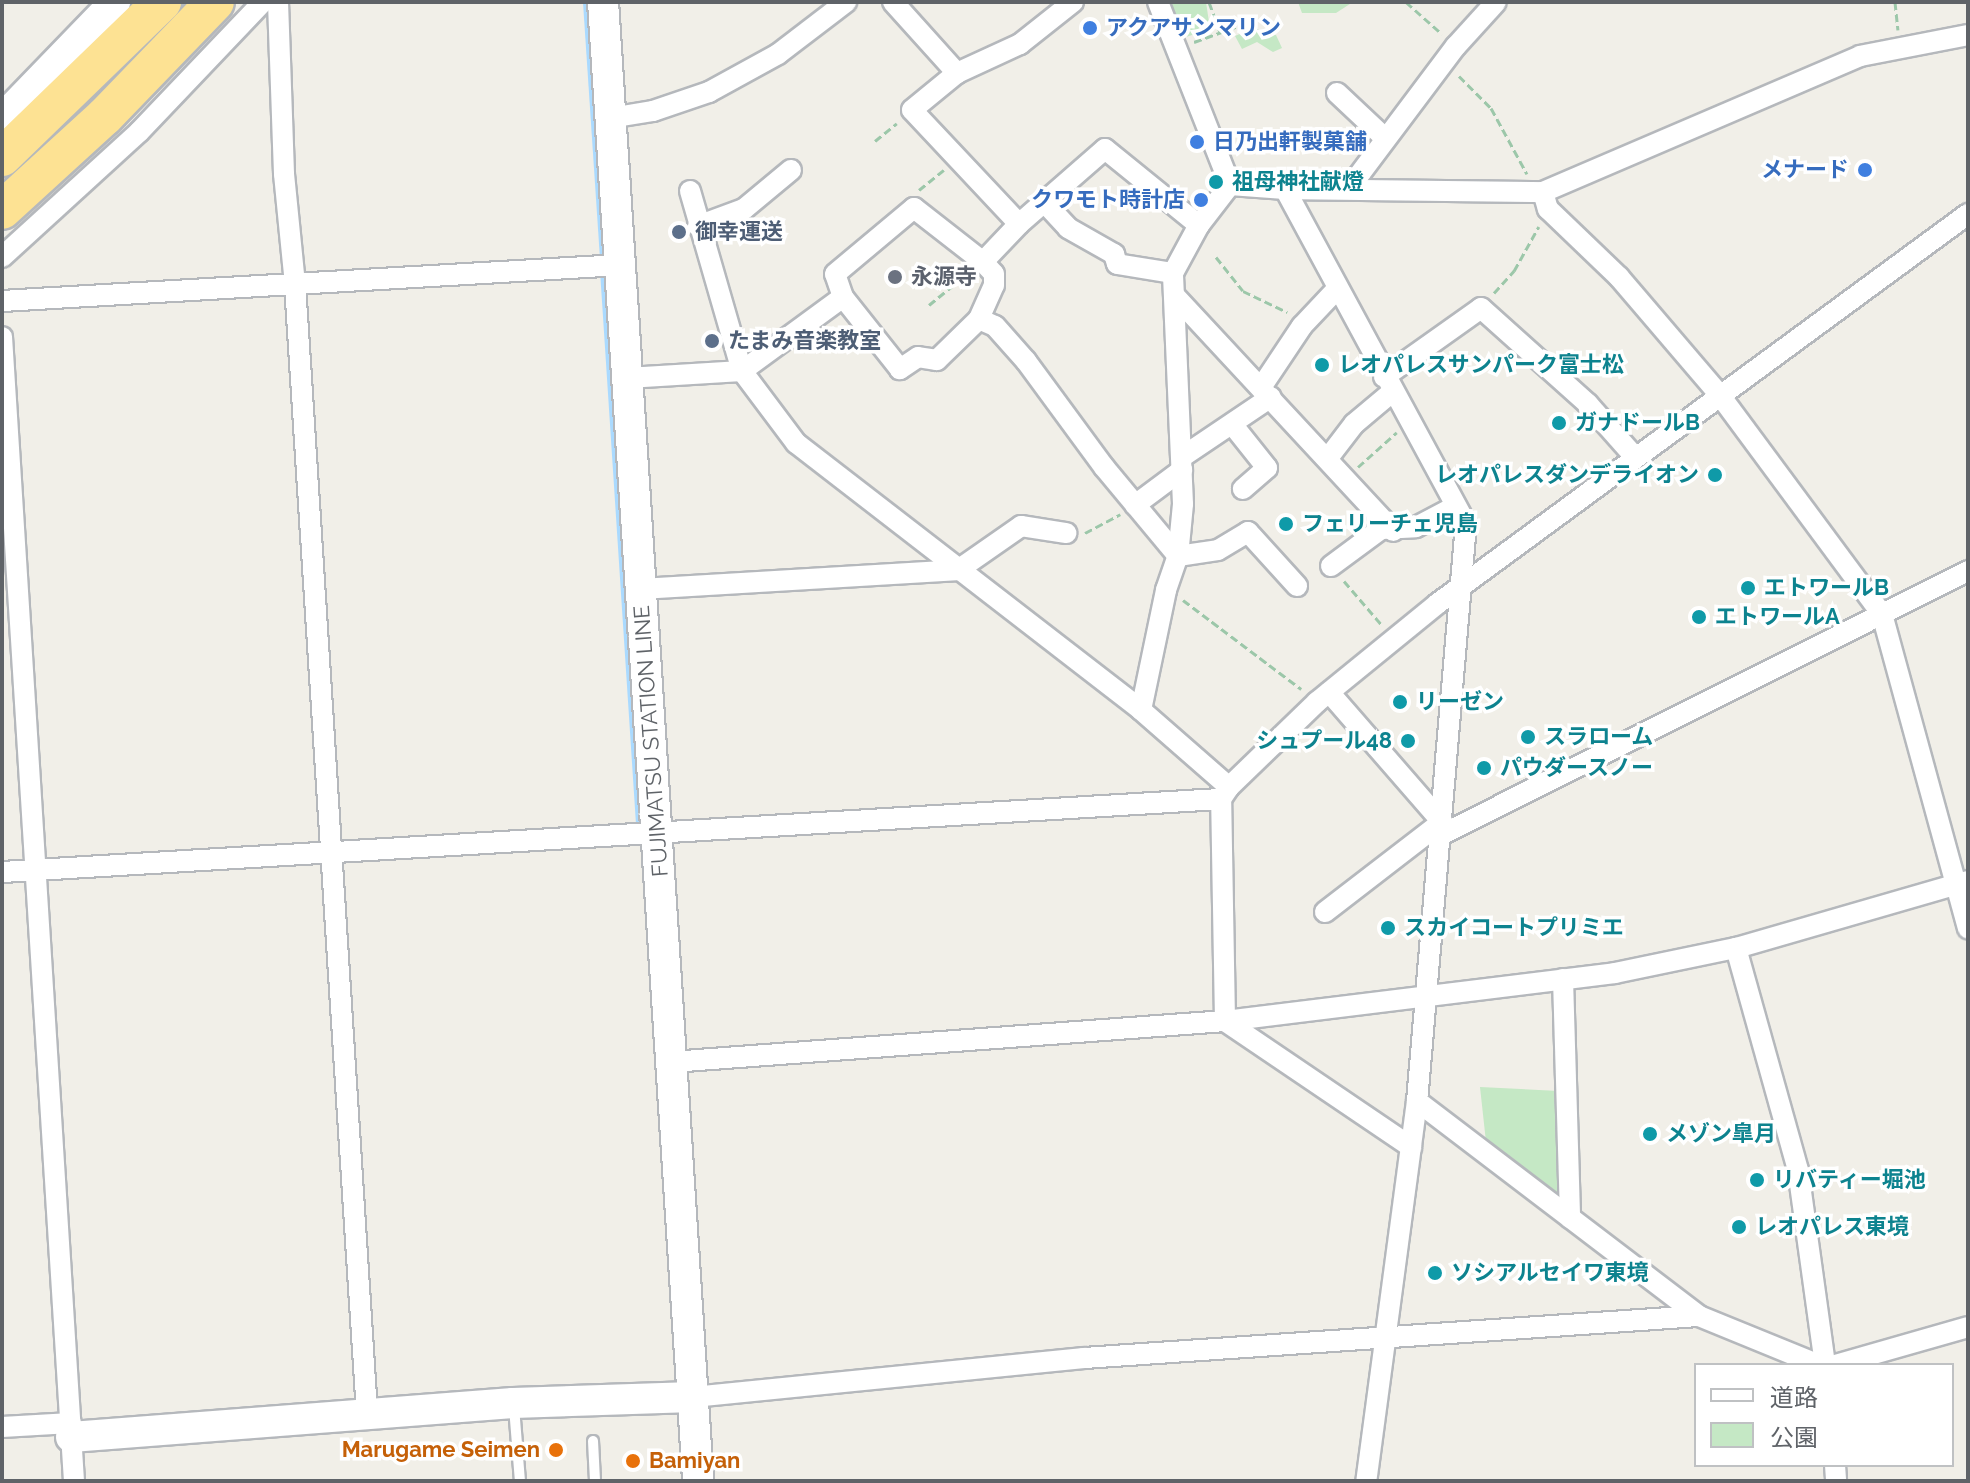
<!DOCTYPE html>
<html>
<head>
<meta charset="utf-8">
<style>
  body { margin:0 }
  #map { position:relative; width:1970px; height:1483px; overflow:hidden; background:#f1efe8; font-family:Raleway,"Noto Sans JP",sans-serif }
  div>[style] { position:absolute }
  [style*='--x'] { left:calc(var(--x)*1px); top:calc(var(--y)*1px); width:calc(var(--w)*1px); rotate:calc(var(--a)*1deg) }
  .green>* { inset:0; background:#c5e8c5 }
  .stream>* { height:5px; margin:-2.5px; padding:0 2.5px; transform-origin:2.5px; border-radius:2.5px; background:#aadaff }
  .path>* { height:3px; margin-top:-1.5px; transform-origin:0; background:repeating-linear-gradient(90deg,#9cc7a9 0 8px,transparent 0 12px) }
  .roads { filter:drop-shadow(2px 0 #b5b8bc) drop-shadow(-2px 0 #b5b8bc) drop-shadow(0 2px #b5b8bc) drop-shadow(0 -2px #b5b8bc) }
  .lane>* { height:10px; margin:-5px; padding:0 5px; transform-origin:5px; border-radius:5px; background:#fff }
  .street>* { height:20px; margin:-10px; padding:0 10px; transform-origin:10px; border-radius:10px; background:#fff }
  .secondary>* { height:30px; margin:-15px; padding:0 15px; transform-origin:15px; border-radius:15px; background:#fff }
  .highway>* { height:38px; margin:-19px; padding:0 19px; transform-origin:19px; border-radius:19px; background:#fde293 }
  .dots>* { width:22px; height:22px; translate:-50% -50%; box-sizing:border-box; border:4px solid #fff; border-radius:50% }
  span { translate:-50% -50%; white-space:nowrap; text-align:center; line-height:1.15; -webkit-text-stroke:7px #fff; paint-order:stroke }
  .shop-label { font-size:22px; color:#366cbe; font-weight:700 }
  .left { translate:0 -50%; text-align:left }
  .right { translate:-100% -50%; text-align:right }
  .culture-label { font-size:22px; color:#0d838f; font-weight:700 }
  .service-label { font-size:22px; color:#4e5e75; font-weight:700 }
  .worship-label { font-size:22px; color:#5b616d; font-weight:700 }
  .street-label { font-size:22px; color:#5f6368 }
  .food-label { font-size:22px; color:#c56008; font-weight:700 }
  .frame { position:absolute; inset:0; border:4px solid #5f6368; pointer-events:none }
  .legend { position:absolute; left:1694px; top:1363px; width:260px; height:104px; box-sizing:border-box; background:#fff; border:2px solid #bfc1c3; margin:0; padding:10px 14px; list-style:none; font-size:24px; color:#5f6368 }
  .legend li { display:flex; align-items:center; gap:16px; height:40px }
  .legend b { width:40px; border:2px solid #bfc1c3 }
</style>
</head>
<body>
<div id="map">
  <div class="green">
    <i style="clip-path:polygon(1163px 2px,1206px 2px,1210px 29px,1177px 40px)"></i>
    <i style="clip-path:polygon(1298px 2px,1353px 2px,1336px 13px,1302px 13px)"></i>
    <i style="clip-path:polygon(1253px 28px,1276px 35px,1282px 48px,1273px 52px,1257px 42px,1242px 49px,1235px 36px)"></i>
    <i style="clip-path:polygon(1480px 1087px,1559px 1091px,1561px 1197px,1486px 1142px)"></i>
  </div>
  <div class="stream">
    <i style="--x:585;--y:2;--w:259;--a:86.2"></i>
    <i style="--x:602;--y:270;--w:555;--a:86.28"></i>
  </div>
  <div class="path">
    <i style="--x:1209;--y:2;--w:32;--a:70"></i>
    <i style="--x:1406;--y:2;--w:48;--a:41.6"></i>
    <i style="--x:1895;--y:2;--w:28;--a:84"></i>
    <i style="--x:1194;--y:42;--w:62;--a:-19.9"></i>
    <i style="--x:1459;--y:76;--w:45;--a:45"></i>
    <i style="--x:1491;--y:108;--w:75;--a:61.4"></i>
    <i style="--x:875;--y:141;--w:28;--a:-39"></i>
    <i style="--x:919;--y:190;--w:32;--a:-39"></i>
    <i style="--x:1216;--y:257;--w:43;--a:51.5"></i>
    <i style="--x:1243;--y:291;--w:49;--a:25.5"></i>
    <i style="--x:1494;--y:293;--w:30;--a:-48"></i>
    <i style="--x:1514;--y:271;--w:51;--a:-60.9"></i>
    <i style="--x:929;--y:305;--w:49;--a:-39.2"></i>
    <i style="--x:1358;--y:467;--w:52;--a:-41.9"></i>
    <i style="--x:1085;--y:533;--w:40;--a:-28"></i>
    <i style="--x:1344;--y:581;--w:57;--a:49.3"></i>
    <i style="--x:1183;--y:600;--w:148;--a:37"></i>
  </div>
  <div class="roads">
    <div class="lane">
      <i style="--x:514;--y:1407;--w:74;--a:85.4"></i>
      <i style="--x:593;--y:1441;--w:40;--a:87.1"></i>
    </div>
    <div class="street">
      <i style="--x:278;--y:2;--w:172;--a:88"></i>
      <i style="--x:284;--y:174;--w:111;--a:84.3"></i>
      <i style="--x:295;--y:284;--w:1132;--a:86.35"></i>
      <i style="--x:893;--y:2;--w:96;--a:48"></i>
      <i style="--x:1073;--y:2;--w:68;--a:141.6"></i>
      <i style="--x:1020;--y:44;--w:69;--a:155.3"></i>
      <i style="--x:957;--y:73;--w:58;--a:140.6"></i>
      <i style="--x:912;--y:110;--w:156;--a:46.8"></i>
      <i style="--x:1019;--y:224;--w:52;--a:133.5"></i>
      <i style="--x:983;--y:262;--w:16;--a:47"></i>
      <i style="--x:994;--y:274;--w:11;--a:90"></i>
      <i style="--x:994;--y:285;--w:37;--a:114"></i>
      <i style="--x:979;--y:319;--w:17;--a:24"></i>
      <i style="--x:995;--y:326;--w:47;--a:48.5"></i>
      <i style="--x:1026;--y:361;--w:132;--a:53.7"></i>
      <i style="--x:1104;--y:467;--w:116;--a:50.3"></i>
      <i style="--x:1158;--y:2;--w:197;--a:68.5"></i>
      <i style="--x:1230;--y:185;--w:55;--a:4.2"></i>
      <i style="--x:1285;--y:189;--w:258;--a:0.7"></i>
      <i style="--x:1543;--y:192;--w:345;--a:-23.2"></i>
      <i style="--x:1860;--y:56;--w:110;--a:-11"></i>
      <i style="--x:1337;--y:93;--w:66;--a:43.2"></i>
      <i style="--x:610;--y:118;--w:44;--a:-9.2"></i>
      <i style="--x:653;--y:111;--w:59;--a:-18.7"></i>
      <i style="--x:709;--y:92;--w:79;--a:-28.8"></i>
      <i style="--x:778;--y:54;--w:86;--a:-37.4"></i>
      <i style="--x:1350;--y:187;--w:176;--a:-53.1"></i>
      <i style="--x:1456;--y:46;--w:59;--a:-47.7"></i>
      <i style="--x:1285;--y:189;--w:381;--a:61.6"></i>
      <i style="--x:1466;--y:524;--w:579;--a:94.85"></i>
      <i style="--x:1417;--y:1101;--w:383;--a:97.6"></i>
      <i style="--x:690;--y:191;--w:187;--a:73.9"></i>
      <i style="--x:742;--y:371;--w:125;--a:-36.2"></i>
      <i style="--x:1543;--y:192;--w:18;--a:74"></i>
      <i style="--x:1548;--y:209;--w:98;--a:43.8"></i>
      <i style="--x:1619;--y:277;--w:154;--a:49.5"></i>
      <i style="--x:1719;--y:394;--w:274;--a:53.5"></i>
      <i style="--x:1882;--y:614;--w:326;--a:74.7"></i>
      <i style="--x:1045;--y:203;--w:34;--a:47"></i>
      <i style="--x:1068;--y:228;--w:53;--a:29.5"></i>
      <i style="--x:1114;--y:254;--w:10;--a:73"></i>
      <i style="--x:1117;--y:264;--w:57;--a:9.1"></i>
      <i style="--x:1019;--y:224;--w:114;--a:-41.1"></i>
      <i style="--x:1105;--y:149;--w:121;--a:39"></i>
      <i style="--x:698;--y:226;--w:49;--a:-20.3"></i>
      <i style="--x:744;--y:209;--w:61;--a:-39.7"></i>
      <i style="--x:2;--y:257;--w:185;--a:-42.4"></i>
      <i style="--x:139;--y:132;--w:180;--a:-46.4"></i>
      <i style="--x:1174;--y:295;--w:322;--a:47.1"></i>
      <i style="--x:2;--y:301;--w:619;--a:-3.33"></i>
      <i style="--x:979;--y:319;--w:59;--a:135.7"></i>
      <i style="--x:937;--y:360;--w:19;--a:-171"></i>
      <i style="--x:918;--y:357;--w:22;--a:146"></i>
      <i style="--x:900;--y:369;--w:92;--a:-128.4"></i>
      <i style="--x:843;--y:297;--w:24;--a:-109"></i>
      <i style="--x:835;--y:274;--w:103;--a:-39.9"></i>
      <i style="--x:914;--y:208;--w:88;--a:38"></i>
      <i style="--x:2;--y:337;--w:1146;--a:86.4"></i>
      <i style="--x:1384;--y:377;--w:119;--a:-35.4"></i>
      <i style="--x:1481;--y:308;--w:144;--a:41.9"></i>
      <i style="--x:1588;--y:404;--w:69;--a:48.5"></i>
      <i style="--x:627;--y:378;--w:115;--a:-3.5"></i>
      <i style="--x:742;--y:371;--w:90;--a:53.1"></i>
      <i style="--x:796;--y:443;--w:436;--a:37.7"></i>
      <i style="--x:1141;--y:710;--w:117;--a:41.2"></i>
      <i style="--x:1262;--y:386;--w:72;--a:-56.3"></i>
      <i style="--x:1302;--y:326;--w:51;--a:-46.6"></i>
      <i style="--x:1232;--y:424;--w:56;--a:51.5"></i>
      <i style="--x:1267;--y:468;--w:32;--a:139"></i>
      <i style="--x:1182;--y:457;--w:107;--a:-34"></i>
      <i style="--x:1328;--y:458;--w:43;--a:-52.6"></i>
      <i style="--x:1354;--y:424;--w:50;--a:-40.1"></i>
      <i style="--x:1135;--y:505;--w:59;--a:-36.7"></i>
      <i style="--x:1178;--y:556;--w:40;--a:-8.5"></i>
      <i style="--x:1218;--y:550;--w:35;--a:-31"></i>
      <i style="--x:1248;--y:532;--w:73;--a:47.8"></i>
      <i style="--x:1331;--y:566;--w:62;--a:-36.5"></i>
      <i style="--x:1381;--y:529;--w:35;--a:-3"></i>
      <i style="--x:1416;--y:527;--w:45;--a:-27.7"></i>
      <i style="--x:642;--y:589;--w:317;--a:-3.4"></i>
      <i style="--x:958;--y:570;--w:77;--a:-34.9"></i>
      <i style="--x:1021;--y:526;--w:46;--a:8.8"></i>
      <i style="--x:1141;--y:710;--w:123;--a:-78.2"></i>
      <i style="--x:1166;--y:590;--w:36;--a:-71"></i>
      <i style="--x:1178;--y:556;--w:52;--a:-84.5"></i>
      <i style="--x:1183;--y:504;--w:231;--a:-92.5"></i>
      <i style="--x:1173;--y:273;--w:55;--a:-61.6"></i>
      <i style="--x:1199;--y:225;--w:51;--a:-52.2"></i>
      <i style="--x:1439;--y:836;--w:592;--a:-26.61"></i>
      <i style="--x:2;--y:872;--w:1221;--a:-3.43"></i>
      <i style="--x:1325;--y:912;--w:148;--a:-37.6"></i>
      <i style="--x:1442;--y:822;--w:172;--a:-131"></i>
      <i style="--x:1736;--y:948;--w:230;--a:74.4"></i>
      <i style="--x:1798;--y:1170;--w:197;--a:82.1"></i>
      <i style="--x:1563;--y:979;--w:239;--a:88.3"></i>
      <i style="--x:1225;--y:1021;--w:222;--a:-91"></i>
      <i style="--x:1221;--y:799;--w:14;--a:-56"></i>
      <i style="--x:1229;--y:787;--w:122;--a:-44"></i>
      <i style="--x:1317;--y:702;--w:155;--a:-39.2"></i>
      <i style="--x:1437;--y:604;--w:659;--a:-36.3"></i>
      <i style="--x:1225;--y:1021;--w:225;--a:34.1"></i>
      <i style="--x:671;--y:1062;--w:556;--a:-4.23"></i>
      <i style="--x:1225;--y:1021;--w:393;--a:-7"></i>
      <i style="--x:1615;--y:973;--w:124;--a:-11.7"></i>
      <i style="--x:1736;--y:948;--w:241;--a:-16.1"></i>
      <i style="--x:1417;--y:1101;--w:355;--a:37.3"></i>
      <i style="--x:1699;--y:1316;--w:130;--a:22.2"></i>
      <i style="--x:1835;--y:1365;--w:138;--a:-15.9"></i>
      <i style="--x:693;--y:1397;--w:393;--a:-5.7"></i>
      <i style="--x:1084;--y:1358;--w:616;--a:-3.91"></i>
      <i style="--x:2;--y:1427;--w:69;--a:-3.3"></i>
      <i style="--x:1835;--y:1465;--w:16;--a:86"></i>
    </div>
    <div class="secondary">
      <i style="--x:603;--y:2;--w:1482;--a:86.32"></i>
      <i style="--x:2;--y:119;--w:163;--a:-46"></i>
      <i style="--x:71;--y:1437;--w:443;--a:-4.4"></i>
      <i style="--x:513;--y:1403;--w:180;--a:-1.9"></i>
    </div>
    <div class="highway">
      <i style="--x:2;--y:157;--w:223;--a:-44.1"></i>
      <i style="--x:2;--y:210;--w:139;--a:-42.4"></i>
      <i style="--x:105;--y:116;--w:158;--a:-46"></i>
    </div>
  </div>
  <div class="dots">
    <i style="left:1090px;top:28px;background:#3f7fe0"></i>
    <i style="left:1197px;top:142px;background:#3f7fe0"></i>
    <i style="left:1865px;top:170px;background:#3f7fe0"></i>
    <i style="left:1216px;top:182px;background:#0f9aa8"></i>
    <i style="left:1201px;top:200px;background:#3f7fe0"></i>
    <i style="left:679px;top:232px;background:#5c6f8a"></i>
    <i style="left:895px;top:277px;background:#6b7280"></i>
    <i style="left:712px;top:341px;background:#5c6f8a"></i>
    <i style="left:1322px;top:365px;background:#0f9aa8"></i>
    <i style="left:1559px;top:423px;background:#0f9aa8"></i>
    <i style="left:1715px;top:475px;background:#0f9aa8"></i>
    <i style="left:1286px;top:524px;background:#0f9aa8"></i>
    <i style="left:1748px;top:588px;background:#0f9aa8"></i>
    <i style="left:1699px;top:617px;background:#0f9aa8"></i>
    <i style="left:1400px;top:702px;background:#0f9aa8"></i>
    <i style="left:1528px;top:737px;background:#0f9aa8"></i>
    <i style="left:1408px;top:741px;background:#0f9aa8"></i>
    <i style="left:1484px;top:768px;background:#0f9aa8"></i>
    <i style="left:1388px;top:928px;background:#0f9aa8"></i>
    <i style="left:1650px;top:1134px;background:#0f9aa8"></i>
    <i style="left:1757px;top:1180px;background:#0f9aa8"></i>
    <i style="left:1739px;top:1227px;background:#0f9aa8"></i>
    <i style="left:1435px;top:1273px;background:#0f9aa8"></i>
    <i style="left:556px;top:1450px;background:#e8710a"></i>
    <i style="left:633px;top:1461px;background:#e8710a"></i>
  </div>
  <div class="shop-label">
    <span class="left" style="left:1106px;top:28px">アクアサンマリン</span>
    <span class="left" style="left:1213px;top:142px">日乃出軒製菓舗</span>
    <span class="right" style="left:1849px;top:170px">メナード</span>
    <span class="right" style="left:1185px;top:200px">クワモト時計店</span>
  </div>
  <div class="culture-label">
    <span class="left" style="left:1232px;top:182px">祖母神社献燈</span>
    <span class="left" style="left:1338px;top:365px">レオパレスサンパーク富士松</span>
    <span class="left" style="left:1575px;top:423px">ガナドールB</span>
    <span class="right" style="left:1699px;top:475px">レオパレスダンデライオン</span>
    <span class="left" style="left:1302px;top:524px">フェリーチェ児島</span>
    <span class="left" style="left:1764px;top:588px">エトワールB</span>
    <span class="left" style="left:1715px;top:617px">エトワールA</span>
    <span class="left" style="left:1416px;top:702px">リーゼン</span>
    <span class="left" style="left:1544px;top:737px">スラローム</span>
    <span class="right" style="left:1392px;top:741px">シュプール48</span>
    <span class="left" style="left:1500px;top:768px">パウダースノー</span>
    <span class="left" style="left:1404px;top:928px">スカイコートプリミエ</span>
    <span class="left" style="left:1666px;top:1134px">メゾン皐月</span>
    <span class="left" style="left:1773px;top:1180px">リバティー堀池</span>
    <span class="left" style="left:1755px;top:1227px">レオパレス東境</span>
    <span class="left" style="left:1451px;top:1273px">ソシアルセイワ東境</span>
  </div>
  <div class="service-label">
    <span class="left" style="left:695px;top:232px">御幸運送</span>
    <span class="left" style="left:728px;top:341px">たまみ音楽教室</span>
  </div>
  <div class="worship-label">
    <span class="left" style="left:911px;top:277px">永源寺</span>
  </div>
  <div class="street-label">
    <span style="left:651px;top:741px;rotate:-94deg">FUJIMATSU STATION LINE</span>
  </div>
  <div class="food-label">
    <span class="right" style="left:540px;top:1450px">Marugame Seimen</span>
    <span class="left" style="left:649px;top:1461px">Bamiyan</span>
  </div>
  <div class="frame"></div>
  <ul class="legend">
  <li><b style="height:10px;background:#fff"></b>道路</li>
  <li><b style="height:22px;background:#c5e8c5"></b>公園</li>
  </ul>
</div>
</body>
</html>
